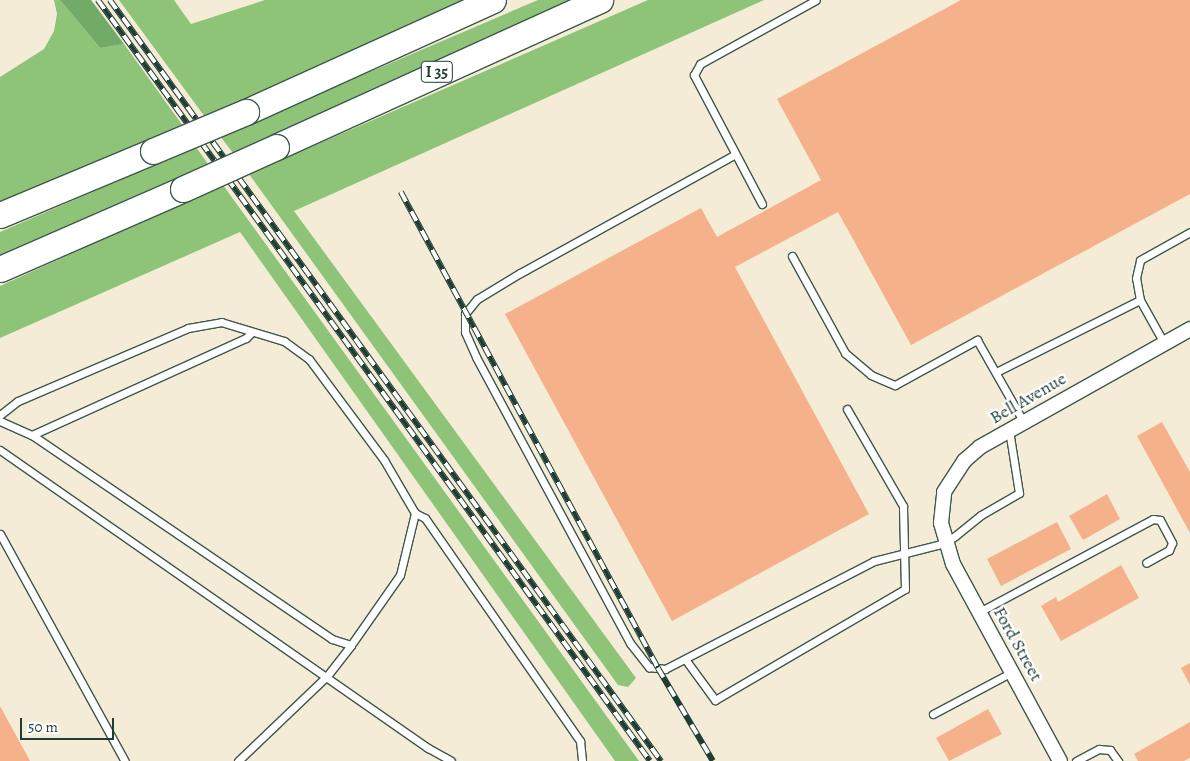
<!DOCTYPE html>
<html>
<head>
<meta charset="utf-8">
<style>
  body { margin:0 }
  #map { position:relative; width:1190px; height:761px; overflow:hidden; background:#f5ecd7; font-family:Alegreya,serif }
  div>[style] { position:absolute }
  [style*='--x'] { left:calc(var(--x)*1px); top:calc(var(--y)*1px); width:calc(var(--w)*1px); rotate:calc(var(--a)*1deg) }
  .green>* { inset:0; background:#8dc477 }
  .forest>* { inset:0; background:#72aa68 }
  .building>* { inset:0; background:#f5b28a }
  .roads { filter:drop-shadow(1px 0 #3f574c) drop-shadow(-1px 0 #3f574c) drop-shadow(0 1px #3f574c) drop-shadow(0 -1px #3f574c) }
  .lane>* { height:7px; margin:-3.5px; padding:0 3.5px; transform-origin:3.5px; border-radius:3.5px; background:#fff }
  .street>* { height:14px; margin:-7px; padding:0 7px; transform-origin:7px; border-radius:7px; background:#fff }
  .highway>* { height:25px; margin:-12.5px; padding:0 12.5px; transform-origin:12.5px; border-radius:12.5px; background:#fff }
  .rail>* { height:5.5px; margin-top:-2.75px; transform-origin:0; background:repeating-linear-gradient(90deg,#fff 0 11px,#1f3d34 0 22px); box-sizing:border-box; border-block:1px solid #1f3d34 }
  .bridges { filter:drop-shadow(1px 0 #3f574c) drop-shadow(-1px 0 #3f574c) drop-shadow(0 1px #3f574c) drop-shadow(0 -1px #3f574c) }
  .highway-bridge>* { height:25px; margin:-12.5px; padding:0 12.5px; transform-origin:12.5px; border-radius:12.5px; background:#fff }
  span { translate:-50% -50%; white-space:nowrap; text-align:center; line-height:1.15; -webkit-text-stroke:4.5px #fff; paint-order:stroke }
  .shield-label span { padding:1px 4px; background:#fff; border:1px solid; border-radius:4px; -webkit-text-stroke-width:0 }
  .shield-label { font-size:16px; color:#1f3d34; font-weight:700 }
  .street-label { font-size:18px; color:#1f3d34 }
  .scale { position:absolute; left:20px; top:718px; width:94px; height:22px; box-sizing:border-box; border:2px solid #1f3d34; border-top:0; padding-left:6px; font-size:15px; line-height:18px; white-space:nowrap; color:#1f3d34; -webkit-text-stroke:4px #fff; paint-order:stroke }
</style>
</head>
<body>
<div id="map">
  <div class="green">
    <i style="clip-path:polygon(54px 0,60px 0,100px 48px,124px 44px,183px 126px,0 202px,0 77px,44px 49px,54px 31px,57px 14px)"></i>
    <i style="clip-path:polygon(119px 0,174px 0,191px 24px,265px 0,473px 0,205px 117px)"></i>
    <i style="clip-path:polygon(538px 0,580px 0,233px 153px,220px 136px)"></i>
    <i style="clip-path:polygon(648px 0,764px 0,294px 211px,636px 678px,628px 687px,618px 685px,249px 174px)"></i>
    <i style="clip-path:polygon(196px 147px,208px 164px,0 255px,0 232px)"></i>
    <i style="clip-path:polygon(223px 185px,639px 761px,615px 761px,240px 232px,0 338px,0 286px)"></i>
  </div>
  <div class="forest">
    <i style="clip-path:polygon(60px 0,91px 0,124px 44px,100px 48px)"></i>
  </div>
  <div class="building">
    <i style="clip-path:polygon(961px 0,1190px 0,1190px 194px,911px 345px,838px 212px,735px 267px,869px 514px,672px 621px,505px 314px,701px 208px,717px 237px,821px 180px,777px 99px)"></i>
    <i style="clip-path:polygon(1162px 422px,1190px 472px,1190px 533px,1137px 436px)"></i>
    <i style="clip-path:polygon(1107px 494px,1120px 519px,1083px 540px,1069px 516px)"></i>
    <i style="clip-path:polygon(1057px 522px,1071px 549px,1001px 586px,987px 559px)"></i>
    <i style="clip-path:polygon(1121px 565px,1139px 598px,1061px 641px,1041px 606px,1056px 597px,1058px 602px)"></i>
    <i style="clip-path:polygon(1190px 663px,1190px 685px,1181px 668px)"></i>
    <i style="clip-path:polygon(0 706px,30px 761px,0 761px)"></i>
    <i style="clip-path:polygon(988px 709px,1002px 734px,949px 761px,936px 738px)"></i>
    <i style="clip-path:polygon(1190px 722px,1190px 758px,1184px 761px,1138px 761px,1134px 754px)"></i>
  </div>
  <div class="roads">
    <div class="lane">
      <i style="--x:734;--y:155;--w:244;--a:151.1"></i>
      <i style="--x:520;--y:273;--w:50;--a:148.8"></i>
      <i style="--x:477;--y:299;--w:19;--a:129"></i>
      <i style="--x:465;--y:314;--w:18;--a:90"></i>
      <i style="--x:465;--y:332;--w:27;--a:66"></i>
      <i style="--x:476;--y:357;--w:325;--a:61.7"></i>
      <i style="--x:630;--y:643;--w:31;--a:52"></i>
      <i style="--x:649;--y:667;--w:16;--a:7"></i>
      <i style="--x:665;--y:669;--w:235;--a:-27.3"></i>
      <i style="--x:874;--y:561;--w:73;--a:-14.2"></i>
      <i style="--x:945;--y:543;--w:12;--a:-35"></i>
      <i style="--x:955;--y:536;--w:33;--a:-39"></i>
      <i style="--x:981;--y:515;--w:44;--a:-30.1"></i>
      <i style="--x:1019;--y:493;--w:64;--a:-99"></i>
      <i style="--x:762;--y:204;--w:146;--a:-117.8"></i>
      <i style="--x:694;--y:75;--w:13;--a:-61"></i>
      <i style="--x:700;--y:64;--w:132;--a:-28.9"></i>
      <i style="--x:792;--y:256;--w:111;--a:61.3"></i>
      <i style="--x:845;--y:353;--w:34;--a:40"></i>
      <i style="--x:871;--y:375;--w:26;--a:23"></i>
      <i style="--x:895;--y:385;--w:94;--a:-28.8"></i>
      <i style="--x:977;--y:340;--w:93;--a:60.4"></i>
      <i style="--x:1164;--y:343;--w:49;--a:-119.2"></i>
      <i style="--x:1140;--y:300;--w:22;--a:-100"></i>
      <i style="--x:1136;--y:278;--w:18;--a:-77"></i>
      <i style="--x:1140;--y:260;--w:57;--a:-29.2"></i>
      <i style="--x:996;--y:372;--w:161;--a:-26.6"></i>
      <i style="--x:0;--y:415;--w:23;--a:-38"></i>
      <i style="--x:18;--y:401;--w:185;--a:-23.2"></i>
      <i style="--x:188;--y:328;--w:34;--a:-10"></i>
      <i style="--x:221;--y:322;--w:66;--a:16.8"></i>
      <i style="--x:284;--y:341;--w:31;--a:36"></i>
      <i style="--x:309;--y:359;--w:126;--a:53.4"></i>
      <i style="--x:384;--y:460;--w:61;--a:59.7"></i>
      <i style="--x:415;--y:513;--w:11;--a:27"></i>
      <i style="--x:425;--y:518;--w:272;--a:55.2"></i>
      <i style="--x:580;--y:741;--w:20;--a:84"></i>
      <i style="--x:0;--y:421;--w:35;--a:24"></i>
      <i style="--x:32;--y:435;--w:363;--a:34.2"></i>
      <i style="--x:332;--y:639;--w:20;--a:18"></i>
      <i style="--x:351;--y:645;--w:85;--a:-55"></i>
      <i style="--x:400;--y:575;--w:64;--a:-76.4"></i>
      <i style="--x:32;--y:435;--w:235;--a:-24.4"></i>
      <i style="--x:246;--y:338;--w:8;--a:-45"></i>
      <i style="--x:0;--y:450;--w:522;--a:34.85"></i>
      <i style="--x:428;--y:748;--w:26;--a:29"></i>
      <i style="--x:0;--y:534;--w:259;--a:61.2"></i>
      <i style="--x:979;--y:612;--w:197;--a:-28.1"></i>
      <i style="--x:1153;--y:519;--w:7;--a:8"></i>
      <i style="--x:1160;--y:520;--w:26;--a:62"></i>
      <i style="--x:1172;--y:543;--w:8;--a:113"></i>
      <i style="--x:1169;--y:550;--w:26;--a:151"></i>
      <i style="--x:685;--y:659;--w:51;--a:53.8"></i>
      <i style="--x:715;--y:700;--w:220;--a:-30.3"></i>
      <i style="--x:905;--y:589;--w:83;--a:-91.4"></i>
      <i style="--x:903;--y:506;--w:112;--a:-120"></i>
      <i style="--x:933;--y:714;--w:89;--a:-28"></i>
      <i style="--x:238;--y:761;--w:123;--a:-43.7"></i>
      <i style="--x:327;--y:676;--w:39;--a:-52"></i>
      <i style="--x:1076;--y:761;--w:26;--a:-28"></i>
      <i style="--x:1099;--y:749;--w:11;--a:5"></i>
      <i style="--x:1110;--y:750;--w:14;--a:54"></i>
    </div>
    <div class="street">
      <i style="--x:1060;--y:761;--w:224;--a:-118.5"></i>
      <i style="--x:953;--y:564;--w:43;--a:-106.3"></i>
      <i style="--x:941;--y:523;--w:31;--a:-84"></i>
      <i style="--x:944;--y:492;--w:37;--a:-57"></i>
      <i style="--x:964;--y:461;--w:21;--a:-41"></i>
      <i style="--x:980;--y:447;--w:241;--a:-29.3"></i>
    </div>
    <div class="highway">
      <i style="--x:246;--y:112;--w:271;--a:-24.4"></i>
      <i style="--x:276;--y:147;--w:356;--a:-24.4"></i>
      <i style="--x:0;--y:215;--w:166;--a:-22.7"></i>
      <i style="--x:0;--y:269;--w:200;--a:-23.6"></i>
    </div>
  </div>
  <div class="rail">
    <i style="--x:98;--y:0;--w:940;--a:54.04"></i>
    <i style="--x:110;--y:0;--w:940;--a:54.09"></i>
    <i style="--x:401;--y:192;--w:541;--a:61.63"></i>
    <i style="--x:658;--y:668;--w:108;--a:59.4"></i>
  </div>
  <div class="bridges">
    <div class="highway-bridge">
      <i style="--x:153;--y:151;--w:101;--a:-22.8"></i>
      <i style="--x:183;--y:189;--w:102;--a:-24.3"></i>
    </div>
  </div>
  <div class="shield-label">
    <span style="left:437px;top:72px">I 35</span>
  </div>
  <div class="street-label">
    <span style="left:1028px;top:398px;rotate:-30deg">Bell Avenue</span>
    <span style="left:1018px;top:644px;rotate:61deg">Ford Street</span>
  </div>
  <div class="scale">50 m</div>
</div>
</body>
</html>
